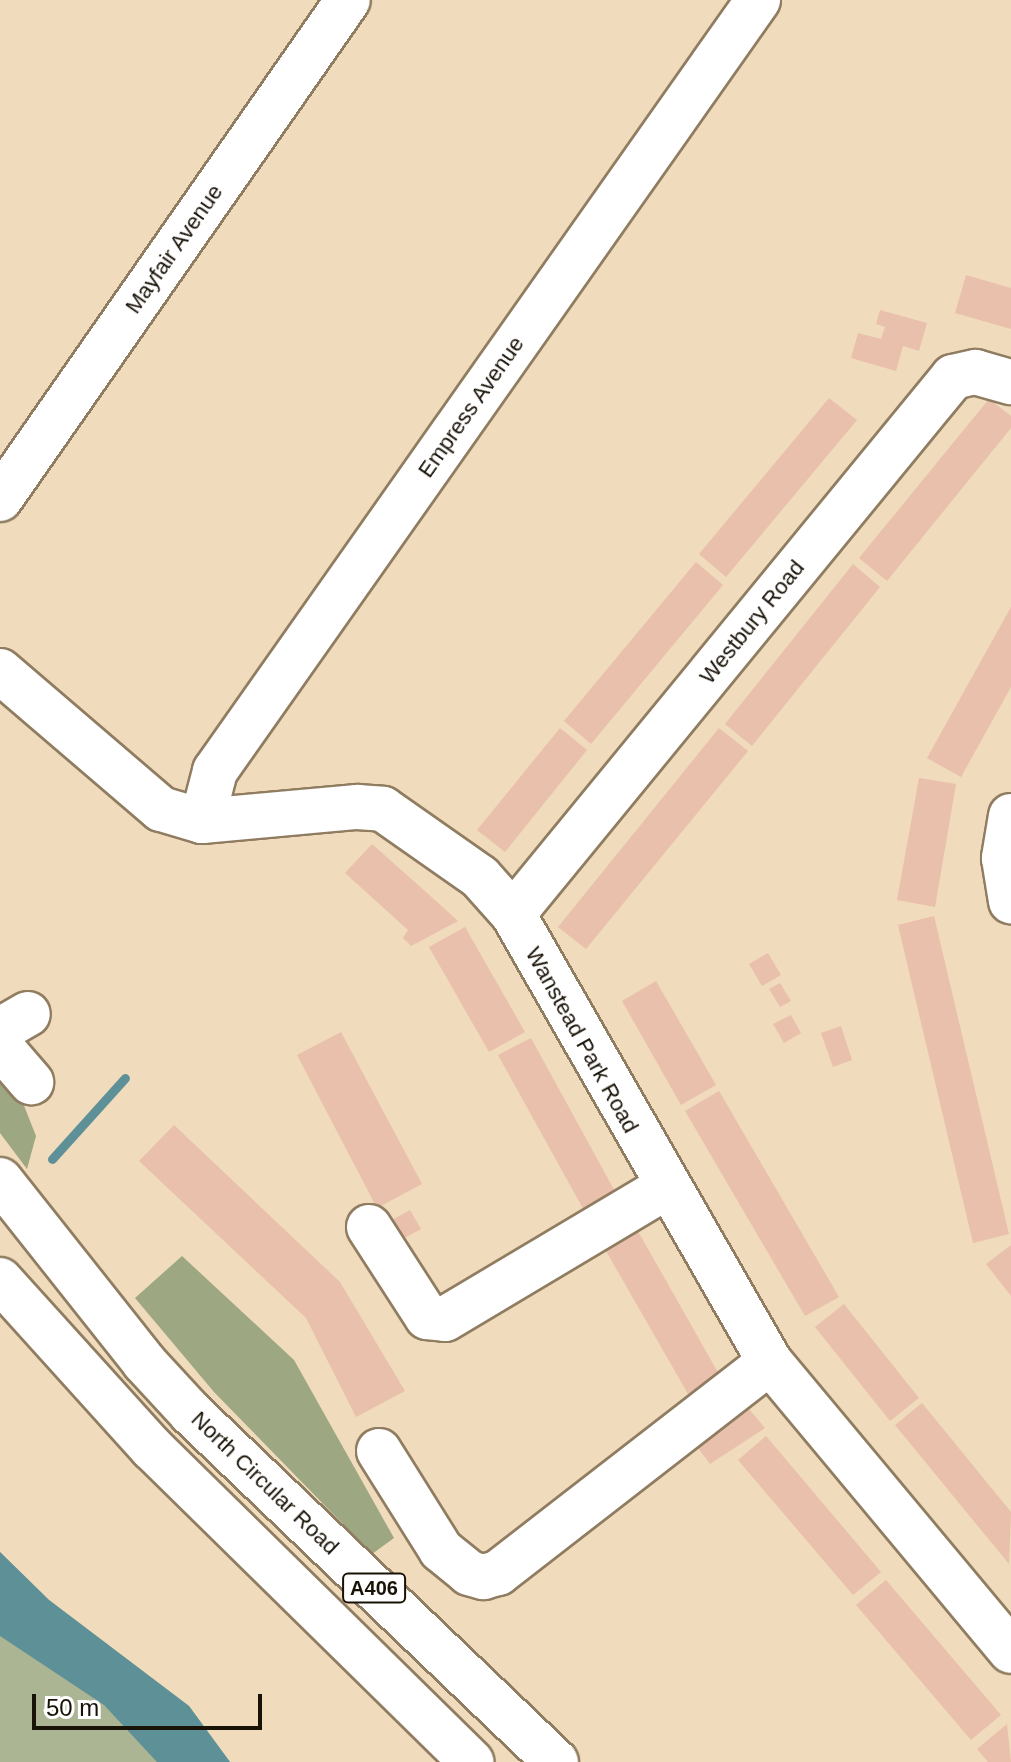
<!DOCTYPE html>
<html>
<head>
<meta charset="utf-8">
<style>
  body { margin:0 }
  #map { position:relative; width:1011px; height:1762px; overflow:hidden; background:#f0dbbc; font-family:Helvetica,sans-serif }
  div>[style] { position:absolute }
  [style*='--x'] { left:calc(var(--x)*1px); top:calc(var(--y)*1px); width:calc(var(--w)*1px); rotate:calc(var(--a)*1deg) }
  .green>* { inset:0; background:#abb593 }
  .forest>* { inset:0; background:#9da781 }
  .water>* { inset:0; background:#5d9097 }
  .stream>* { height:9px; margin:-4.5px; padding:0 4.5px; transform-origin:4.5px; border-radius:4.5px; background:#5d9097 }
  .building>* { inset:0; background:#e9c0ab }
  .roads { filter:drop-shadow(2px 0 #907d61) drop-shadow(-2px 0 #907d61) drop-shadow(0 2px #907d61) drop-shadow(0 -2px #907d61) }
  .minor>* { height:44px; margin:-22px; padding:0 22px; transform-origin:22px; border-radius:22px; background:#fff }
  .highway>* { height:44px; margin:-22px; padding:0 22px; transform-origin:22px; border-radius:22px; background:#fff }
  span { translate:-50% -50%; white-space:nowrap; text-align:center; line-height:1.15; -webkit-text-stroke:6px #fff; paint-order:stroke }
  .shield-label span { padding:2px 6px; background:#fff; border:2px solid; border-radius:6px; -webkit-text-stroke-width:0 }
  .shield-label { font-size:20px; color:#191207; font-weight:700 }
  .street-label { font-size:22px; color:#191207 }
  .scale { position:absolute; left:32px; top:1694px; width:230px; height:36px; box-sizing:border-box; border:4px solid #191207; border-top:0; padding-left:10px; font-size:24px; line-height:28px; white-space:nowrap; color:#191207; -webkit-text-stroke:6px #fff; paint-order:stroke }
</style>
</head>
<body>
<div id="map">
  <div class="green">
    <i style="clip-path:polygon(0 1552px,49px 1600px,189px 1706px,230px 1762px,0 1762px)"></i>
  </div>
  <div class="forest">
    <i style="clip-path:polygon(0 1069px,19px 1093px,36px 1136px,27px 1169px,0 1133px)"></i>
    <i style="clip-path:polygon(182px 1256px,294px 1360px,394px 1538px,372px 1554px,214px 1392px,135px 1298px)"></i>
  </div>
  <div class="water">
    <i style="clip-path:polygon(0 1552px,49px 1600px,189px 1706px,230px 1762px,157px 1762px,104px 1705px,0 1636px)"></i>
  </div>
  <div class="stream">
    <i style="--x:52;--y:1159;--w:109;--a:-48"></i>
  </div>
  <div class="building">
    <i style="clip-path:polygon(966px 275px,1011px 288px,1011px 329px,955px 313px)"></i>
    <i style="clip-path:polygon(880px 310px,927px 323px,919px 351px,903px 346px,896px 371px,851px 358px,858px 333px,881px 339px,885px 327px,876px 324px)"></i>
    <i style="clip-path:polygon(829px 398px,857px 420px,726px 577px,699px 554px)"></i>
    <i style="clip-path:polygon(989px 399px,1011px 416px,1011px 428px,887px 581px,859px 558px)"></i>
    <i style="clip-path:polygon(696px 562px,723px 585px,591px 744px,564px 721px)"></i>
    <i style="clip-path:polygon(853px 564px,880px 587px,752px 746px,725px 724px)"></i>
    <i style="clip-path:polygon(1011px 607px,1011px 687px,961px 777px,927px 758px)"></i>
    <i style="clip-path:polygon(560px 728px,587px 750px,505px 852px,477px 830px)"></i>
    <i style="clip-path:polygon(719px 728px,748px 751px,586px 949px,558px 927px)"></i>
    <i style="clip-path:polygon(919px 778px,956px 784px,935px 907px,897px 900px)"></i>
    <i style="clip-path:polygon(372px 844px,435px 900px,458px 921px,411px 946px,403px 938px,408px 930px,345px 873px)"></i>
    <i style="clip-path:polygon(934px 916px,1009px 1234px,973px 1243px,898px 925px)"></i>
    <i style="clip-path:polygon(465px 927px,525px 1032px,489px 1052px,429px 947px)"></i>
    <i style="clip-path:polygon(768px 953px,781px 975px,762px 986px,749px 964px)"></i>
    <i style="clip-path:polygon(656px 981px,716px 1085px,681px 1105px,622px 1001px)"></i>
    <i style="clip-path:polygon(780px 983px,791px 1001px,780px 1007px,769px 989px)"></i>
    <i style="clip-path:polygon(791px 1015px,801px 1033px,784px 1043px,773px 1024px)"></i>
    <i style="clip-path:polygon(841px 1026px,852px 1060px,833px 1067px,821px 1033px)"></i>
    <i style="clip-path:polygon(341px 1032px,422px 1184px,377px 1208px,297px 1055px)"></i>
    <i style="clip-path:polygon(531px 1038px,618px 1197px,586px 1214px,498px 1055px)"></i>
    <i style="clip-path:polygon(719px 1091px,839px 1297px,805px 1316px,685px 1111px)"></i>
    <i style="clip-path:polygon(174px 1125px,340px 1282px,405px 1391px,356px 1417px,306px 1318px,139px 1161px)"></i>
    <i style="clip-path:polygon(410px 1210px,421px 1229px,401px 1240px,390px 1221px)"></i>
    <i style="clip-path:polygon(635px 1226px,724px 1383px,692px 1401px,602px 1244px)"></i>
    <i style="clip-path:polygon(1011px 1245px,1011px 1296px,986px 1264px)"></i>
    <i style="clip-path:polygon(844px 1304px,919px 1398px,890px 1421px,815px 1327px)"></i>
    <i style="clip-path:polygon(738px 1396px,765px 1428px,710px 1464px,692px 1440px)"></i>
    <i style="clip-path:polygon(922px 1403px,1011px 1512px,1009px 1564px,895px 1425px)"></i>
    <i style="clip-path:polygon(766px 1436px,881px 1572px,853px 1595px,738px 1460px)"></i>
    <i style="clip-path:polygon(886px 1580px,1001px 1715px,971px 1740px,856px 1605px)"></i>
    <i style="clip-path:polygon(1007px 1724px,1011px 1762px,988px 1762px,977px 1749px)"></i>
  </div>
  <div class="roads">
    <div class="minor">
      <i style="--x:0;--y:499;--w:608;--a:-55.11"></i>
      <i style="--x:0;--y:671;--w:212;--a:40.6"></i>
      <i style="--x:161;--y:809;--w:43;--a:16.3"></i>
      <i style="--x:202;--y:821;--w:156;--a:-5.2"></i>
      <i style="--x:357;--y:807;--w:26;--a:4"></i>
      <i style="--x:383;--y:809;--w:118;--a:35"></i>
      <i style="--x:480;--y:877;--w:50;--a:48.3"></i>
      <i style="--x:513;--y:914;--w:516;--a:60.16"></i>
      <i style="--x:770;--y:1362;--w:376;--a:50.2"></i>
      <i style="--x:1011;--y:816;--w:43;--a:99.5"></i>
      <i style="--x:1004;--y:858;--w:44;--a:80.8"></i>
      <i style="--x:202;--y:821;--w:52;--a:-75.4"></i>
      <i style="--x:215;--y:771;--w:943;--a:-54.84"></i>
      <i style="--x:513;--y:914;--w:694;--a:-50.67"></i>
      <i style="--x:953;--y:377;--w:23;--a:-13"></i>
      <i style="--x:975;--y:372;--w:37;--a:16"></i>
      <i style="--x:0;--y:1030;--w:32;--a:-30"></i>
      <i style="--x:0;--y:1046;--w:48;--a:49.3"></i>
      <i style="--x:369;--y:1227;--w:107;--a:57.2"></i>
      <i style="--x:427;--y:1317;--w:18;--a:6"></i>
      <i style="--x:445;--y:1319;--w:256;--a:-30.8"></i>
      <i style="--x:379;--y:1451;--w:117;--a:57.9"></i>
      <i style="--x:441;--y:1550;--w:36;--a:39"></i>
      <i style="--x:469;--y:1573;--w:15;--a:16"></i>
      <i style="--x:483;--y:1577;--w:16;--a:-15"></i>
      <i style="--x:498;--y:1573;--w:344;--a:-37.8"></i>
    </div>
    <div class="highway">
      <i style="--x:0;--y:1180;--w:232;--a:51.6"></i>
      <i style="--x:144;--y:1362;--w:69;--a:47.3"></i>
      <i style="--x:191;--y:1413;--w:505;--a:43.72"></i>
      <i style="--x:0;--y:1280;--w:227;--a:47.9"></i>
      <i style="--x:152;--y:1448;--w:448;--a:44.5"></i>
    </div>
  </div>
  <div class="shield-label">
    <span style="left:374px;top:1588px">A406</span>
  </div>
  <div class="street-label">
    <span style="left:174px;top:249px;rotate:-55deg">Mayfair Avenue</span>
    <span style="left:471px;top:407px;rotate:-55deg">Empress Avenue</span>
    <span style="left:752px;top:622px;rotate:-51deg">Westbury Road</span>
    <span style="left:582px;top:1040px;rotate:61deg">Wanstead Park Road</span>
    <span style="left:265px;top:1483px;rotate:44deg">North Circular Road</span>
  </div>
  <div class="scale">50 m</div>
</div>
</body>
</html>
